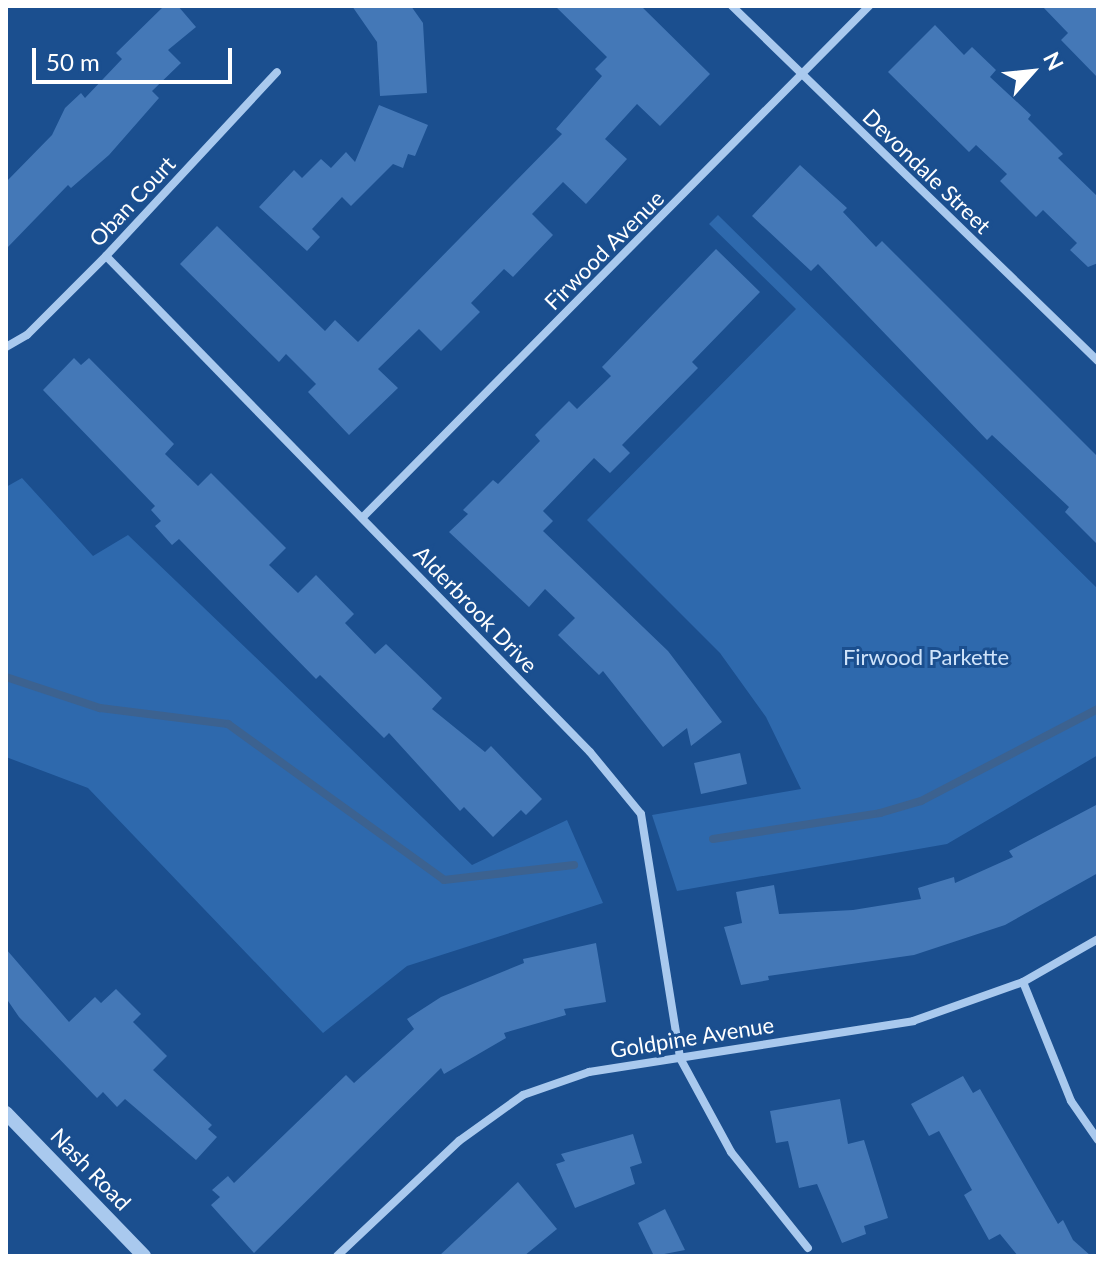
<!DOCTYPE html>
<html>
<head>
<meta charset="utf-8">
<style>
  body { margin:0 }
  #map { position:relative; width:1104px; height:1262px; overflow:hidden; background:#1b4f8f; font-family:Lato,sans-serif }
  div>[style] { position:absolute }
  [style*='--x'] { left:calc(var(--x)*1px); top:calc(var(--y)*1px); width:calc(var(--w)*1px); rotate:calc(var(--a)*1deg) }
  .green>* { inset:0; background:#2e69ad }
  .stream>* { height:8px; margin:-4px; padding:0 4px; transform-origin:4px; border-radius:4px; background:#3c6290 }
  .building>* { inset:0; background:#4478b7 }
  .minor>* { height:8px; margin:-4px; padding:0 4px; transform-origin:4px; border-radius:4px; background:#a9c9ee }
  .tertiary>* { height:14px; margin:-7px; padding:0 7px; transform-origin:7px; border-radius:7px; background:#a9c9ee }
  span { translate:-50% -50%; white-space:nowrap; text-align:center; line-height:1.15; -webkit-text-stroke:6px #1b4f8f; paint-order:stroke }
  .street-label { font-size:22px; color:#fff }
  .park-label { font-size:22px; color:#cfe3fa }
  .frame { position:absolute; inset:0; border:8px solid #fff; pointer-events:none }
  .north { position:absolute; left:992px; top:32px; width:80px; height:80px; -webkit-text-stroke:6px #1b4f8f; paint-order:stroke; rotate:63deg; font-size:22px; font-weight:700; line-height:32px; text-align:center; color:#fff }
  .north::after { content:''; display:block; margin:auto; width:28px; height:36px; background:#fff; clip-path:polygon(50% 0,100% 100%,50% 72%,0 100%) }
  .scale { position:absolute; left:32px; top:48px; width:200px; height:36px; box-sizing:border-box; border:4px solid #fff; border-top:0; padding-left:10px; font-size:24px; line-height:28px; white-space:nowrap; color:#fff; -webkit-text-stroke:6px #1b4f8f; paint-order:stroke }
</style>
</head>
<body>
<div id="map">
  <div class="green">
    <i style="clip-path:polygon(718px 215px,1098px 589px,1098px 755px,947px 844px,677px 891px,652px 815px,801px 789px,766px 717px,720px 653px,587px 520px,796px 309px,709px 224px)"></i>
    <i style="clip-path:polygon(22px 478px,93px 556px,128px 535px,472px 865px,567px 820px,603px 903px,407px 966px,323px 1033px,88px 788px,6px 757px,6px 487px)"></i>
  </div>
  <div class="stream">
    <i style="--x:6;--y:677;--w:99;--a:18.3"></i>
    <i style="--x:100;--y:708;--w:129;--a:7.1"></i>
    <i style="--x:228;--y:724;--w:266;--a:35.8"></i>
    <i style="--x:444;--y:880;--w:131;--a:-6.6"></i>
    <i style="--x:713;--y:839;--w:169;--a:-8.8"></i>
    <i style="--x:880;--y:813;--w:43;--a:-16.3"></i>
    <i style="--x:921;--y:801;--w:199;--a:-27.5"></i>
  </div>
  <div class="building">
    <i style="clip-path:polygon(164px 6px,178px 6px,196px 27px,168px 50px,181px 63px,152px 91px,159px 98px,109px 155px,71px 188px,68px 185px,6px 249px,6px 182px,52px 135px,65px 108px,81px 93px,85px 98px,122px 59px,116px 53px)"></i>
    <i style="clip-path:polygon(352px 6px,411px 6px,423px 23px,427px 93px,380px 96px,377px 42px)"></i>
    <i style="clip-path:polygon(555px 6px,641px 6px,710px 74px,660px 126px,637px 104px,605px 139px,627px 159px,586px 204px,563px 182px,532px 214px,553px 235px,513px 277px,504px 269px,471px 303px,480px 312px,441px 351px,419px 329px,378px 369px,398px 388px,349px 435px,308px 392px,316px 384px,286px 354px,279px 362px,180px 264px,217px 226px,325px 331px,335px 320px,358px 342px,562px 134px,556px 129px,602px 76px,595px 69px,607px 57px)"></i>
    <i style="clip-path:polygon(1042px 6px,1098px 6px,1098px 78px,1061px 40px,1068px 33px)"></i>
    <i style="clip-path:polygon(935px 25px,964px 55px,972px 47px,996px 70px,990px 77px,1031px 115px,1028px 119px,1063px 154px,1058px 158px,1098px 197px,1098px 263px,1088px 267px,1070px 250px,1077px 243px,1043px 210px,1036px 217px,1000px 181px,1007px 174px,976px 145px,969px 152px,888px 72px)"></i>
    <i style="clip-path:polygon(379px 105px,428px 125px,415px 156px,408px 154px,403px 168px,393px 164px,351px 206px,342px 197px,312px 229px,320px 237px,307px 251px,259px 207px,294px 170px,302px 178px,321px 159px,331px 168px,346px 152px,355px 162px)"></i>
    <i style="clip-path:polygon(800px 165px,847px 208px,843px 212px,876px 247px,882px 241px,1098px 457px,1098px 545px,1065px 512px,1069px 507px,992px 435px,987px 440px,818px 264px,811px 271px,752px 216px)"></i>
    <i style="clip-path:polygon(716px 249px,760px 292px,692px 362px,698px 368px,622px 445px,630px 453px,610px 473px,594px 458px,543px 511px,553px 521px,543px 531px,668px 651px,722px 722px,691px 746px,687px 728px,663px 747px,603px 671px,599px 675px,558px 635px,575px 618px,545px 589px,529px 607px,449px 532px,468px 514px,463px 510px,493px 480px,498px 484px,540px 441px,535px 435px,569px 401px,577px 409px,611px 376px,602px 367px)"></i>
    <i style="clip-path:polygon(74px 358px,81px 365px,89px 358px,174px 444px,165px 454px,198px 486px,211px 473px,286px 548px,269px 565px,298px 593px,316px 575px,354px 614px,345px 623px,375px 654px,386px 644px,442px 698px,432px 709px,485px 752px,491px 746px,542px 799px,526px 815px,521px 810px,493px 837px,464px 807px,460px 811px,389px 733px,384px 738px,320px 675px,316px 679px,179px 539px,172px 545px,155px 526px,161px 521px,151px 510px,155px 506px,43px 390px)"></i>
    <i style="clip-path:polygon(740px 753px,747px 784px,701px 794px,694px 763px)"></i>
    <i style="clip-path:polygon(1098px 804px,1098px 873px,1005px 925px,914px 955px,768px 976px,769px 980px,741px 985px,724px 927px,742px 923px,736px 892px,774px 885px,779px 914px,853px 910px,921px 899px,918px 888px,954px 877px,955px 883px,1013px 857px,1009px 851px)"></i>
    <i style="clip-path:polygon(596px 943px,606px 1002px,564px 1009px,566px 1015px,504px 1033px,506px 1038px,444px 1074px,441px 1068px,254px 1253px,211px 1205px,220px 1197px,212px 1190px,228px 1176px,234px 1183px,346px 1075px,354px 1083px,414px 1029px,407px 1019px,441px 997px,524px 963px,523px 959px)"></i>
    <i style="clip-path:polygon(6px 949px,69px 1022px,95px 997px,101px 1003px,116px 989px,141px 1014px,133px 1022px,167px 1056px,153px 1070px,212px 1125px,208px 1129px,217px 1137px,196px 1160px,125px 1099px,117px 1107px,103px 1092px,97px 1098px,19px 1017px,6px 998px)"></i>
    <i style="clip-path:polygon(963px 1076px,973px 1093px,980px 1089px,1058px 1224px,1063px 1220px,1073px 1240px,1091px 1256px,1018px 1256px,1000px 1234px,989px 1240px,964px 1195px,972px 1190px,939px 1131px,929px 1136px,911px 1104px)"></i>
    <i style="clip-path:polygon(840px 1099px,848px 1144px,864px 1140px,888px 1218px,864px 1226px,866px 1234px,842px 1243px,817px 1184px,799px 1188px,788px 1141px,776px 1143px,770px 1111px)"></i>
    <i style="clip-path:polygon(633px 1134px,642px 1163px,630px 1167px,635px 1184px,575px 1208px,556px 1164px,565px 1161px,561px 1154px)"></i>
    <i style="clip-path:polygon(518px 1182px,557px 1229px,524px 1256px,439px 1256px)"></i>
    <i style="clip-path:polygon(665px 1209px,685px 1250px,654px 1256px,638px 1223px)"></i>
  </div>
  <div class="minor">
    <i style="--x:732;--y:6;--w:510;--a:44.13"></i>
    <i style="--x:106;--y:256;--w:693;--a:45.7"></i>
    <i style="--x:590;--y:752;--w:80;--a:50.6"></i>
    <i style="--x:641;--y:814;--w:247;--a:80.9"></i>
    <i style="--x:680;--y:1058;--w:107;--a:61.5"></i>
    <i style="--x:731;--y:1152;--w:123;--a:51.3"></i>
    <i style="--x:6;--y:347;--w:24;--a:-30"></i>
    <i style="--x:27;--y:335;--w:112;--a:-45"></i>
    <i style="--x:106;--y:256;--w:251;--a:-47.1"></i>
    <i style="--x:362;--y:518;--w:721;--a:-45.28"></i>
    <i style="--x:1023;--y:982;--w:128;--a:68"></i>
    <i style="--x:1071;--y:1101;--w:47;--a:55.3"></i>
    <i style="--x:337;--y:1256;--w:168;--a:-43.3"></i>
    <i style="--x:459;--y:1141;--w:79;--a:-35.7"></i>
    <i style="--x:523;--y:1095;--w:70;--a:-19.2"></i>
    <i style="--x:589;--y:1072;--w:328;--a:-8.9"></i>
    <i style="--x:913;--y:1021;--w:117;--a:-19.5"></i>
    <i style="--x:1023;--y:982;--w:86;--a:-29.8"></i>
  </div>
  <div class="tertiary">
    <i style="--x:6;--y:1113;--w:199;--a:46"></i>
  </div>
  <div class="street-label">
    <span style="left:927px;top:171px;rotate:44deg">Devondale Street</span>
    <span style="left:132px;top:201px;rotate:-47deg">Oban Court</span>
    <span style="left:604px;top:250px;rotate:-45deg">Firwood Avenue</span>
    <span style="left:476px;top:609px;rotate:46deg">Alderbrook Drive</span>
    <span style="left:692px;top:1037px;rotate:-9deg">Goldpine Avenue</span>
    <span style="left:91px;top:1169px;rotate:46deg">Nash Road</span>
  </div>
  <div class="park-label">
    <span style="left:926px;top:657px">Firwood Parkette</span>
  </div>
  <div class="frame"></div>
  <div class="north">N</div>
  <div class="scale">50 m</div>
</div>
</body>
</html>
